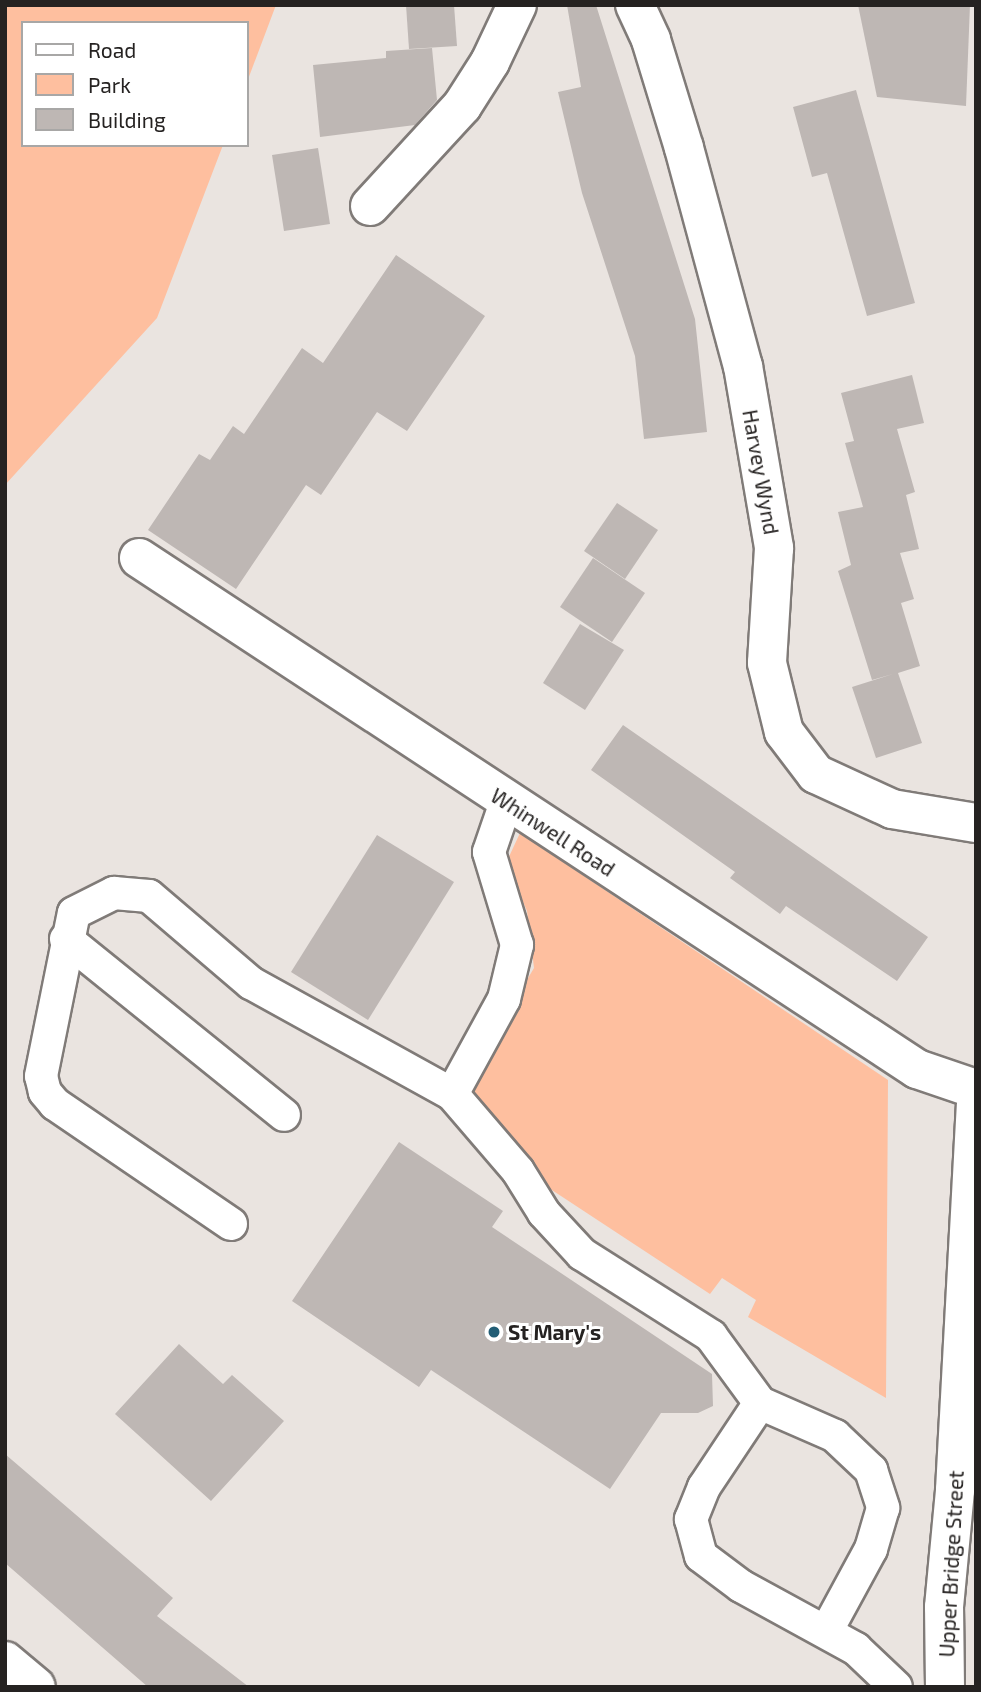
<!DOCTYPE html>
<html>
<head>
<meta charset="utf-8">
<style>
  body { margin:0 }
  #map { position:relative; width:981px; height:1692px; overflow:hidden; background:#eae4e0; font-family:"Exo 2",sans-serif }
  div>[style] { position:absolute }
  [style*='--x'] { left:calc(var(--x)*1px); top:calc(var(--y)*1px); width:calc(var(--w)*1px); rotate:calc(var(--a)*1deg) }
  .green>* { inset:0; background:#febf9f }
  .building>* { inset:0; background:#beb7b4 }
  .roads { filter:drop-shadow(2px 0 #807b78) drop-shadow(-2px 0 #807b78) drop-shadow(0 2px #807b78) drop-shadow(0 -2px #807b78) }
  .lane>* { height:32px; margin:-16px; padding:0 16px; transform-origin:16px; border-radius:16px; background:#fff }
  .street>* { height:38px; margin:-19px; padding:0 19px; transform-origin:19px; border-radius:19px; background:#fff }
  .dots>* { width:19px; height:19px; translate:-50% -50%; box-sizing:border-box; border:4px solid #fff; border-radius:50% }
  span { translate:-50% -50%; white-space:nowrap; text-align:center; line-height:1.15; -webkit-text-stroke:6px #fff; paint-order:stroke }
  .street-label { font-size:21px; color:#252221 }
  .poi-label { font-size:21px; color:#252221; font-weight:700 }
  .left { translate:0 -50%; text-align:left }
  .frame { position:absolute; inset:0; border:7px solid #252221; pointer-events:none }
  .legend { position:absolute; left:21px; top:21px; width:228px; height:126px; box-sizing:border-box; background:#fff; border:2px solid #a8a7a6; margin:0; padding:9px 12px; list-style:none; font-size:21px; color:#252221 }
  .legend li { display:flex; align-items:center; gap:14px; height:35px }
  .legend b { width:35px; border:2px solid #a8a7a6 }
</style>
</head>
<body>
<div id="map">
  <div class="green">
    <i style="clip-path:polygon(5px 5px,276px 5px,247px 82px,247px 23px,23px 23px,23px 145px,223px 145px,157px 318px,5px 485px)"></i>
    <i style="clip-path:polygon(520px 833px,888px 1080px,886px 1398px,748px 1317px,756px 1300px,722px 1278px,710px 1294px,526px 1173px,466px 1091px,475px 1067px,534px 968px,527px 911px,506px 863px)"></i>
  </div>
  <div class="building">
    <i style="clip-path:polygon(406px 5px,454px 5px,457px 46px,409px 49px)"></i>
    <i style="clip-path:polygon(567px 5px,596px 5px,695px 319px,707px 432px,644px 439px,635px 356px,582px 193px,558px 92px,581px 87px)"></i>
    <i style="clip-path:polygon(858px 5px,970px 5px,966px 106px,877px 97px)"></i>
    <i style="clip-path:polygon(432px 48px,437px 100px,415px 125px,320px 137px,313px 65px,386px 58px,386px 51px)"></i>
    <i style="clip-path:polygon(856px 90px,915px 303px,867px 316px,827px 173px,812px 177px,793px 107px)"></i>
    <i style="clip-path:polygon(318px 148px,330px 224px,284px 231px,272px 155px)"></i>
    <i style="clip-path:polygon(396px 255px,485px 316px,407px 431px,377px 412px,321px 495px,306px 485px,236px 589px,148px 530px,199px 454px,210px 460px,233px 426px,244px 434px,302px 348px,323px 363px)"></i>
    <i style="clip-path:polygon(912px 375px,924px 423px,897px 429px,915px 492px,906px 495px,919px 549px,900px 553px,914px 599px,901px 603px,920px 666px,898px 673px,922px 743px,876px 758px,852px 687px,893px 674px,872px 680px,838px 571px,851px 565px,838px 512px,863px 507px,845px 443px,854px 441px,841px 393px)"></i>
    <i style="clip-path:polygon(617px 503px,658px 530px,625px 579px,584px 551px)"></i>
    <i style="clip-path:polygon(593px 558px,645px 593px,612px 642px,560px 607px)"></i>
    <i style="clip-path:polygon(580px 624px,624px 650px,585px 710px,543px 683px)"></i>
    <i style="clip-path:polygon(623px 725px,928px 937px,897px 981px,786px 906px,780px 914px,730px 878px,735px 872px,591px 770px)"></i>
    <i style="clip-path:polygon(377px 835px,454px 882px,368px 1020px,291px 972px)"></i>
    <i style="clip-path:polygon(399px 1142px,503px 1211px,492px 1227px,712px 1374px,713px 1406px,698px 1413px,661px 1413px,610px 1489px,431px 1370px,419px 1387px,292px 1301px)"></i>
    <i style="clip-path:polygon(179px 1344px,223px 1384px,232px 1375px,284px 1421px,211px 1501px,115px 1414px)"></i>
    <i style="clip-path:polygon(5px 1454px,173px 1598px,157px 1616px,249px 1687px,148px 1687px,5px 1563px)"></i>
  </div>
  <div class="roads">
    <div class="lane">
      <i style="--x:66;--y:939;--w:280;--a:38.9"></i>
      <i style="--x:452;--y:1094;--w:101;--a:49.4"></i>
      <i style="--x:518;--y:1171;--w:49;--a:58.2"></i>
      <i style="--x:544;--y:1213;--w:56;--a:47.2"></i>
      <i style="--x:582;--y:1254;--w:153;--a:32.4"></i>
      <i style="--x:711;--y:1336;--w:83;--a:53.8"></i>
      <i style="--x:760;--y:1403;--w:101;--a:123.7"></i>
      <i style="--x:704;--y:1487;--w:35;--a:112"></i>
      <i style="--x:691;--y:1519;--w:38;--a:75"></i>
      <i style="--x:701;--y:1556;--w:50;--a:36.9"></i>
      <i style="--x:741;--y:1586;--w:131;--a:28.7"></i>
      <i style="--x:856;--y:1649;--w:55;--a:43.5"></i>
      <i style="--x:231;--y:1224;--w:213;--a:-145.7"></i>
      <i style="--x:55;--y:1104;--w:16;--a:-130"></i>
      <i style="--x:45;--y:1092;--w:16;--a:-104"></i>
      <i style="--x:41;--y:1076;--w:166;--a:-78.6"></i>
      <i style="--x:74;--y:913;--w:45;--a:-26.6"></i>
      <i style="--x:114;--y:893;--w:35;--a:5"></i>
      <i style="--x:149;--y:896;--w:134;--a:40.5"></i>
      <i style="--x:251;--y:983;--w:230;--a:28.9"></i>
      <i style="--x:452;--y:1094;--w:108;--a:-61.3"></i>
      <i style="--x:504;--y:999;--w:56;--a:-76.5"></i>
      <i style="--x:517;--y:945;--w:97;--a:-106.8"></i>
      <i style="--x:489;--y:852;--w:53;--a:-71.2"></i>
      <i style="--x:760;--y:1403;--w:82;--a:23.7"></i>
      <i style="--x:835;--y:1436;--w:50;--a:43.4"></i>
      <i style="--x:871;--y:1470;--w:40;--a:72"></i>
      <i style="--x:883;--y:1508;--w:43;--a:106.3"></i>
      <i style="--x:871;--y:1549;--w:94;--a:118.5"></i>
    </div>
    <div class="street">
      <i style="--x:635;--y:5;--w:38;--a:65"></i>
      <i style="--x:651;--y:40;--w:113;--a:73"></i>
      <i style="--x:684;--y:148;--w:226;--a:74.9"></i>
      <i style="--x:743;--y:366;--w:185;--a:80.3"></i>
      <i style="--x:774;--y:548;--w:115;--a:93.5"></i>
      <i style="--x:767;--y:663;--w:71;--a:76.2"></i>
      <i style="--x:784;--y:732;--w:53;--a:52.7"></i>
      <i style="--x:816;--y:774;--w:84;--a:24.7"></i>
      <i style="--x:892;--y:809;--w:85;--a:9.5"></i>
      <i style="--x:370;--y:206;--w:136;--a:-47.4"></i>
      <i style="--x:462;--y:106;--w:52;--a:-57.5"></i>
      <i style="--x:490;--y:62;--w:63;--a:-64.7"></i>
      <i style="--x:139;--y:558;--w:931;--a:33.3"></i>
      <i style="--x:917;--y:1069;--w:62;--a:18.7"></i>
      <i style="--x:5;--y:1661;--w:40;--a:40"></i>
      <i style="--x:945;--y:1687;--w:80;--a:-90.7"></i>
      <i style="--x:944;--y:1607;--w:118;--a:-84.6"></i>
      <i style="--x:955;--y:1490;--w:385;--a:-86.9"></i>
    </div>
  </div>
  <div class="dots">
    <i style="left:494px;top:1332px;background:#225d75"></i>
  </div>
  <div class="street-label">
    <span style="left:761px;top:472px;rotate:80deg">Harvey Wynd</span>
    <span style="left:553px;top:832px;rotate:33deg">Whinwell Road</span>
    <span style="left:951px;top:1564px;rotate:-87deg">Upper Bridge Street</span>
  </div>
  <div class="poi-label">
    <span class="left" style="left:508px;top:1332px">St Mary's</span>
  </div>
  <div class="frame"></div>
  <ul class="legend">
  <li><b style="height:9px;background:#fff"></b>Road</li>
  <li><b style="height:19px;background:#febf9f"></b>Park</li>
  <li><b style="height:19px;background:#beb7b4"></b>Building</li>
  </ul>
</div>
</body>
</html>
